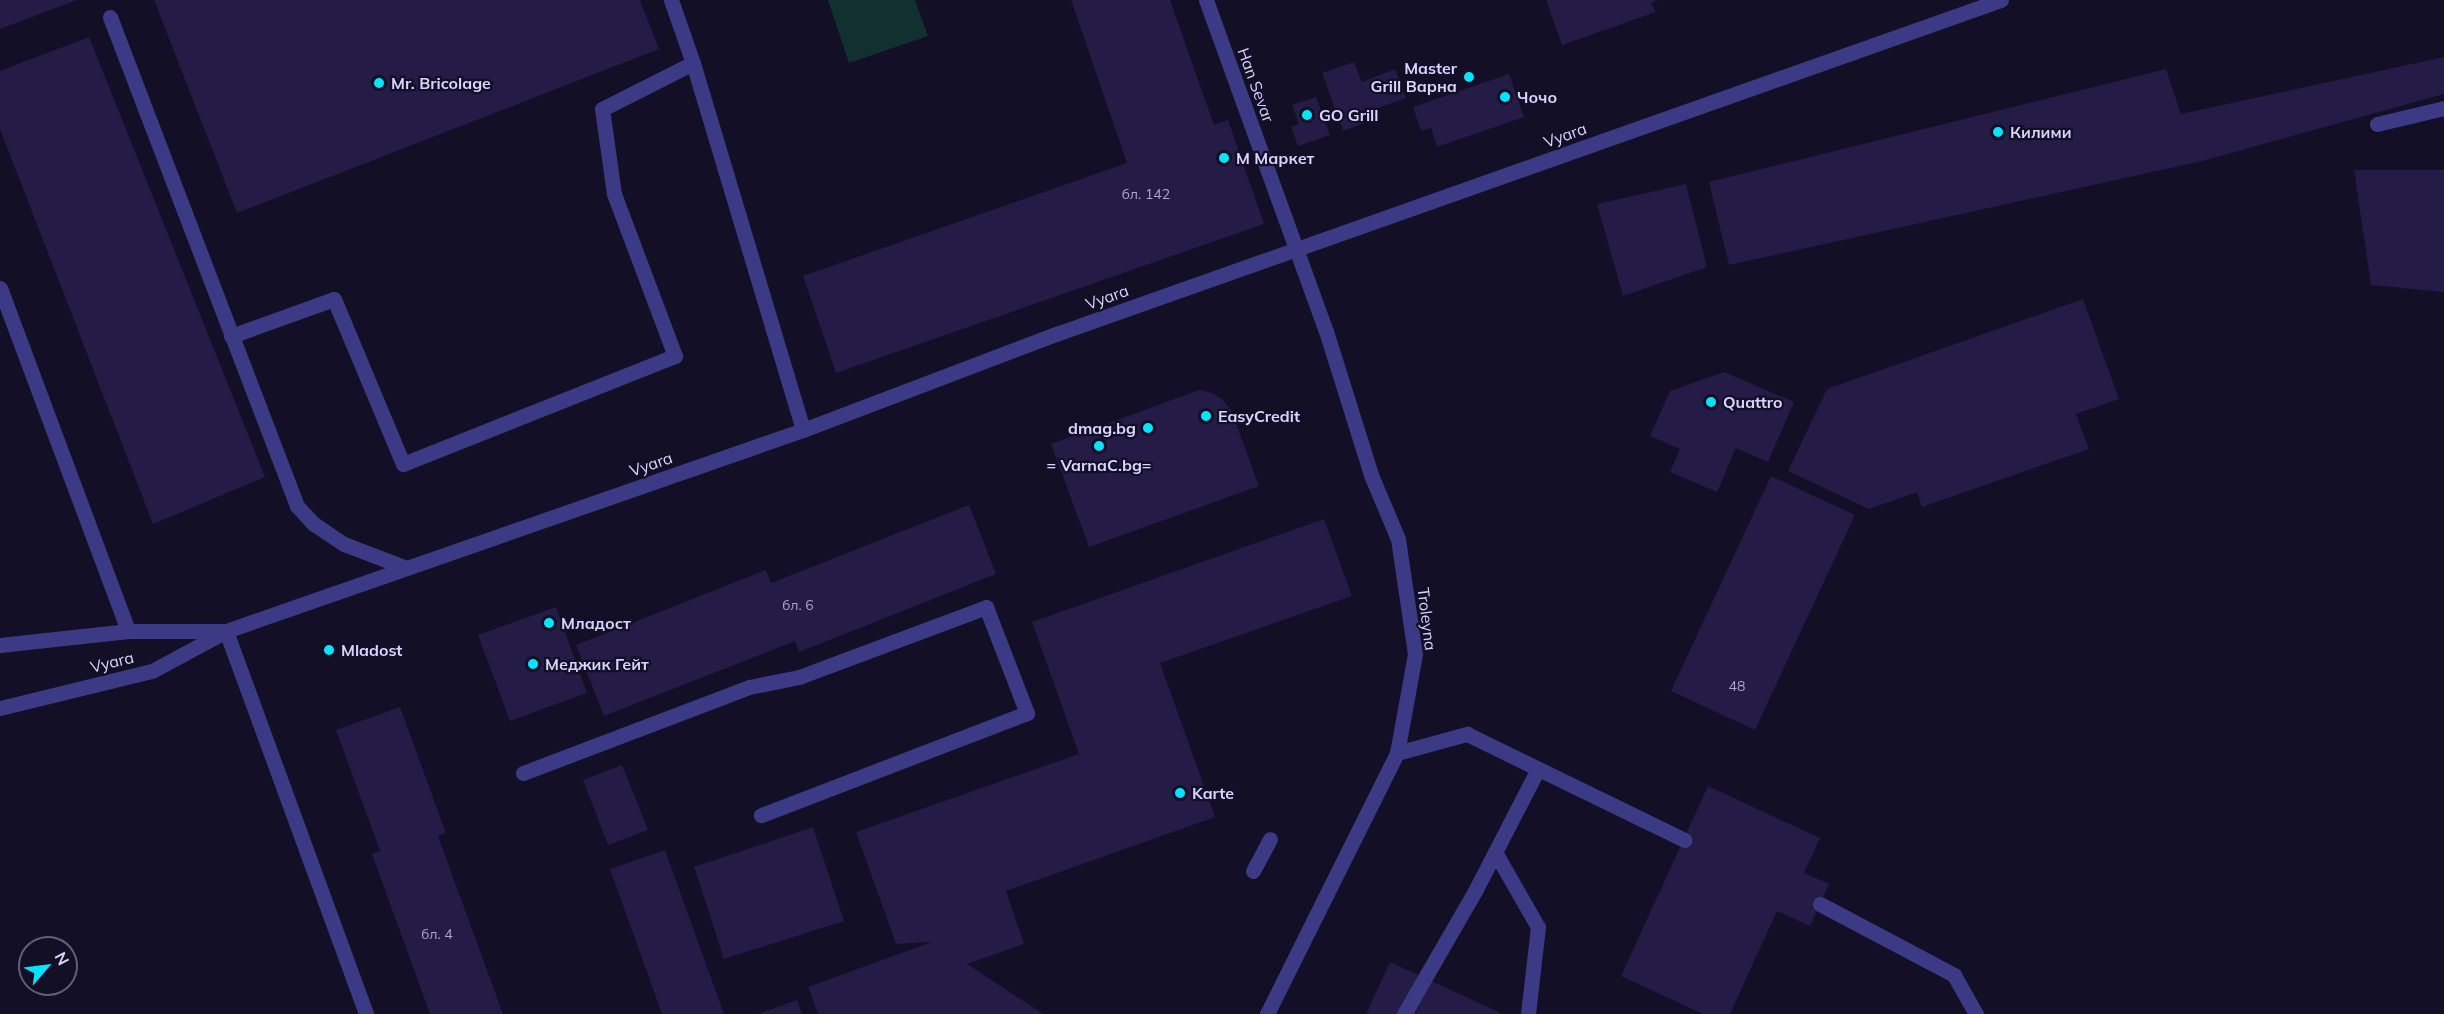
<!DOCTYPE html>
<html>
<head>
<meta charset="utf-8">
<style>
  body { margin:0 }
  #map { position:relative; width:2444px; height:1014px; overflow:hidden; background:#130f26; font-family:Mulish,sans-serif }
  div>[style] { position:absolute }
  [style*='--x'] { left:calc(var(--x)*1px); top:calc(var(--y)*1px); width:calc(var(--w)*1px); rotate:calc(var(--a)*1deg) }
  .green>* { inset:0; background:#12302f }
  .building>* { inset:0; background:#241b47 }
  .service>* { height:15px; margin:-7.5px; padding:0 7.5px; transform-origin:7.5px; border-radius:7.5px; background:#3d3a85 }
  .minor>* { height:15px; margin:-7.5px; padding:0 7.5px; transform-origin:7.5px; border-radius:7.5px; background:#3d3a85 }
  .tertiary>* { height:15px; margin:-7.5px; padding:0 7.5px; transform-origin:7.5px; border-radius:7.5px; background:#3d3a85 }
  .dots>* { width:16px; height:16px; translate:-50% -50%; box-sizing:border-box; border:3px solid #130f26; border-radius:50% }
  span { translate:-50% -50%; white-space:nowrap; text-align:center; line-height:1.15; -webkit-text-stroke:4.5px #130f26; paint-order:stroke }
  .number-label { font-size:14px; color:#aca6d1 }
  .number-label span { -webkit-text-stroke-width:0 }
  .poi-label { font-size:16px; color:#d9d4ff; font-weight:700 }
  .right { translate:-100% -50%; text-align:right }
  .left { translate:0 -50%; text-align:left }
  .street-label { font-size:16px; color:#d9d4ff }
  .north { position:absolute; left:18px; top:936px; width:60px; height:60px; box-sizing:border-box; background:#130f26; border:2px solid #625e7d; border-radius:50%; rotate:62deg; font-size:16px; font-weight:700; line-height:24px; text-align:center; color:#d9d4ff }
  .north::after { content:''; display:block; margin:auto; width:21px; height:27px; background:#00e5ff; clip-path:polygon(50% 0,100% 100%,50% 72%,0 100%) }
</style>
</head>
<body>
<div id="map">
  <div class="green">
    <i style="clip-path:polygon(828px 0,915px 0,928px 36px,849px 63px)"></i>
  </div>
  <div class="building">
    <i style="clip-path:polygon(0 0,77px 0,0 29px)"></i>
    <i style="clip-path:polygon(154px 0,640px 0,659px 49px,237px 213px)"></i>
    <i style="clip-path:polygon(1071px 0,1170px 0,1214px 125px,1228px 120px,1264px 224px,836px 373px,803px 276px,1127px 163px)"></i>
    <i style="clip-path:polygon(1546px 0,1658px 0,1651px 3px,1656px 12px,1562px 45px)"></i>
    <i style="clip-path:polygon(89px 37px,265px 477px,153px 524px,0 129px,0 71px)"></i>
    <i style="clip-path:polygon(2444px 57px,2444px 94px,2202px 161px,1729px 265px,1709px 182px,2166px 69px,2181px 114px)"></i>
    <i style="clip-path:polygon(1354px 62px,1362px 82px,1395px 69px,1406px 98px,1372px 110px,1375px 119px,1343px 131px,1322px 73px)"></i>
    <i style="clip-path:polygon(1509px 74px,1524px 117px,1437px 147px,1431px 128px,1421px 131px,1413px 107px)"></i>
    <i style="clip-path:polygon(1316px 97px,1330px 135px,1298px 146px,1291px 127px,1299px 124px,1292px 105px)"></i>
    <i style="clip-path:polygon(2354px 170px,2444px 170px,2444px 292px,2371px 285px)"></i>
    <i style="clip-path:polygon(1686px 184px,1707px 267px,1623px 296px,1597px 204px)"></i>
    <i style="clip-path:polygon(2083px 299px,2119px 399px,2076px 414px,2089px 449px,1922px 507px,1917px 492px,1869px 509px,1788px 471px,1827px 389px)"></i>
    <i style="clip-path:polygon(1724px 372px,1794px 402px,1768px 462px,1736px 448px,1717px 492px,1670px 472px,1680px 449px,1650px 436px,1670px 391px)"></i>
    <i style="clip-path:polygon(1199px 390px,1212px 393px,1223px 400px,1231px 410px,1259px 486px,1089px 547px,1051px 444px)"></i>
    <i style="clip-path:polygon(1771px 476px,1855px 515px,1755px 730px,1671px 691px)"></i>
    <i style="clip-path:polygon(969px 505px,996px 574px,799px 652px,795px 641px,604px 716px,576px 645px,766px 570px,771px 583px)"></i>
    <i style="clip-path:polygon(1324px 519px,1352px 596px,1160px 663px,1215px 817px,1006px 891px,1024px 944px,967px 964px,1043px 1014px,818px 1014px,808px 987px,932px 942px,896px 944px,856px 832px,1079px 754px,1032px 622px)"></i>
    <i style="clip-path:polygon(556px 607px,587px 693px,510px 721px,478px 635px)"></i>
    <i style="clip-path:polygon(400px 707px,446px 833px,438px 836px,503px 1014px,430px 1014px,372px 854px,380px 851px,336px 730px)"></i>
    <i style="clip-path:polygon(622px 765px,648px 830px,608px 845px,583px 780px)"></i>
    <i style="clip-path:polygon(1708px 786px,1820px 838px,1804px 873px,1829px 884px,1810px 926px,1777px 911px,1730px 1014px,1703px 1014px,1621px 976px)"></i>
    <i style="clip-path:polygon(813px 827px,844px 921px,724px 959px,694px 867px)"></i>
    <i style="clip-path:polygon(665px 850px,724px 1014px,662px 1014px,610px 869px)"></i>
    <i style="clip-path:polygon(1390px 962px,1503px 1014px,1366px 1014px)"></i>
    <i style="clip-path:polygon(797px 1000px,802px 1014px,758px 1014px)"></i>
  </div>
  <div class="service">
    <i style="--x:671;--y:0;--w:67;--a:70.8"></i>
    <i style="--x:693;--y:63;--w:383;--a:73.3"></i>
    <i style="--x:110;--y:17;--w:524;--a:69.07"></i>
    <i style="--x:297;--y:506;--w:25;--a:47"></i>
    <i style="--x:314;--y:524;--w:36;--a:34"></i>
    <i style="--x:344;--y:544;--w:67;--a:20.9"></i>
    <i style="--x:2377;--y:124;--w:69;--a:-13.4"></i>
    <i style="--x:0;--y:288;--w:366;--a:69.5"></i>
    <i style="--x:231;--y:336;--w:109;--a:-19.8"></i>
    <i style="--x:334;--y:299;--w:179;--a:67.3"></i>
    <i style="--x:403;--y:464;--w:293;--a:-21.7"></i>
    <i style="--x:675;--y:356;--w:173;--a:-110.6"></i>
    <i style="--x:614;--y:194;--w:86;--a:-98"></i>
    <i style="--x:602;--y:109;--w:102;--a:-26.8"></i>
    <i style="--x:226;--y:631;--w:408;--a:69.9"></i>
    <i style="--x:1397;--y:753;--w:73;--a:-15.2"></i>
    <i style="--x:1467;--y:734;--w:242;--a:26"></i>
    <i style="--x:523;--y:773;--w:242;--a:-20.8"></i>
    <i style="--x:749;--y:687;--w:51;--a:-11.3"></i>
    <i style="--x:799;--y:677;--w:200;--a:-20.5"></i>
    <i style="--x:986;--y:607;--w:114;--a:68.9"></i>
    <i style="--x:1027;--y:713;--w:285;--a:159"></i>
    <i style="--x:1495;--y:852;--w:86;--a:60.2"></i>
    <i style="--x:1538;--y:927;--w:88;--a:96.6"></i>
    <i style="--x:1253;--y:871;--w:36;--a:-62"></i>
    <i style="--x:1820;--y:904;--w:152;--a:27.9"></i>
    <i style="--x:1954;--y:975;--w:45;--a:60.6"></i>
    <i style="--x:1404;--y:1014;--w:142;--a:-60"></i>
    <i style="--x:1475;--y:891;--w:137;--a:-62.7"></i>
  </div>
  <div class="minor">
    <i style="--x:1206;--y:0;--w:352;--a:70.1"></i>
    <i style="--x:1326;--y:331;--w:151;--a:72.6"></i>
    <i style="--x:1371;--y:475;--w:69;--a:67.1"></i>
    <i style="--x:1398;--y:539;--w:116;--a:81.6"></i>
    <i style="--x:1415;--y:654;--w:101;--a:100.3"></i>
    <i style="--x:1397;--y:753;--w:292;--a:116.5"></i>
  </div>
  <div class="tertiary">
    <i style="--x:0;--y:645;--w:129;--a:-6.2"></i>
    <i style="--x:128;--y:631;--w:95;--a:0"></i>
    <i style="--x:0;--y:708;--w:156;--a:-13.7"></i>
    <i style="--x:152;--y:671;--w:84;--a:-28.4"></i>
    <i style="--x:226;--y:631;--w:611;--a:-19.21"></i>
    <i style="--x:803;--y:430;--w:274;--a:-20.8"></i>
    <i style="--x:1059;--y:333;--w:999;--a:-19.47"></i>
  </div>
  <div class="dots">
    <i style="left:1469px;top:77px;background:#00e5ff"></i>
    <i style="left:379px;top:83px;background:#00e5ff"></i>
    <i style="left:1505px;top:97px;background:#00e5ff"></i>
    <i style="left:1307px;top:115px;background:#00e5ff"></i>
    <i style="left:1998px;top:132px;background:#00e5ff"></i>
    <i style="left:1224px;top:158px;background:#00e5ff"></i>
    <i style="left:1711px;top:402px;background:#00e5ff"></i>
    <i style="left:1206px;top:416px;background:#00e5ff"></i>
    <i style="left:1148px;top:428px;background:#00e5ff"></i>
    <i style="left:1099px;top:446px;background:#00e5ff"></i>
    <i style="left:549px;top:623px;background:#00e5ff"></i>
    <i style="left:329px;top:650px;background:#00e5ff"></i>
    <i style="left:533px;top:664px;background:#00e5ff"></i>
    <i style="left:1180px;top:793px;background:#00e5ff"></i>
  </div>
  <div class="number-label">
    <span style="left:1146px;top:194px">бл. 142</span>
    <span style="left:798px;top:605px">бл. 6</span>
    <span style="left:1737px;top:686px">48</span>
    <span style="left:437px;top:934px">бл. 4</span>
  </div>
  <div class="poi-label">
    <span class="right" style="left:1457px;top:77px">Master<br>Grill Варна</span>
    <span class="left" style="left:391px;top:83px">Mr. Bricolage</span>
    <span class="left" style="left:1517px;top:97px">Чочо</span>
    <span class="left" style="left:1319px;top:115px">GO Grill</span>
    <span class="left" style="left:2010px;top:132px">Килими</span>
    <span class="left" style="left:1236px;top:158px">М Маркет</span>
    <span class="left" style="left:1723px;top:402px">Quattro</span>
    <span class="left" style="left:1218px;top:416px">EasyCredit</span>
    <span class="right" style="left:1136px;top:428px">dmag.bg</span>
    <span style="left:1099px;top:465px">= VarnaC.bg=</span>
    <span class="left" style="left:561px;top:623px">Младост</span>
    <span class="left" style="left:341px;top:650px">Mladost</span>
    <span class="left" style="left:545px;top:664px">Меджик Гейт</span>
    <span class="left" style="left:1192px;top:793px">Karte</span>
  </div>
  <div class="street-label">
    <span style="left:1256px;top:85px;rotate:70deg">Han Sevar</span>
    <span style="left:1565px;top:135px;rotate:-20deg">Vyara</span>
    <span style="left:1107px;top:297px;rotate:-20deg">Vyara</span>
    <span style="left:651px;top:464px;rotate:-19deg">Vyara</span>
    <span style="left:1427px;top:619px;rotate:83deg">Troleyna</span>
    <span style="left:112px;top:662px;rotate:-14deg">Vyara</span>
  </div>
  <div class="north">N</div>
</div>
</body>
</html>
